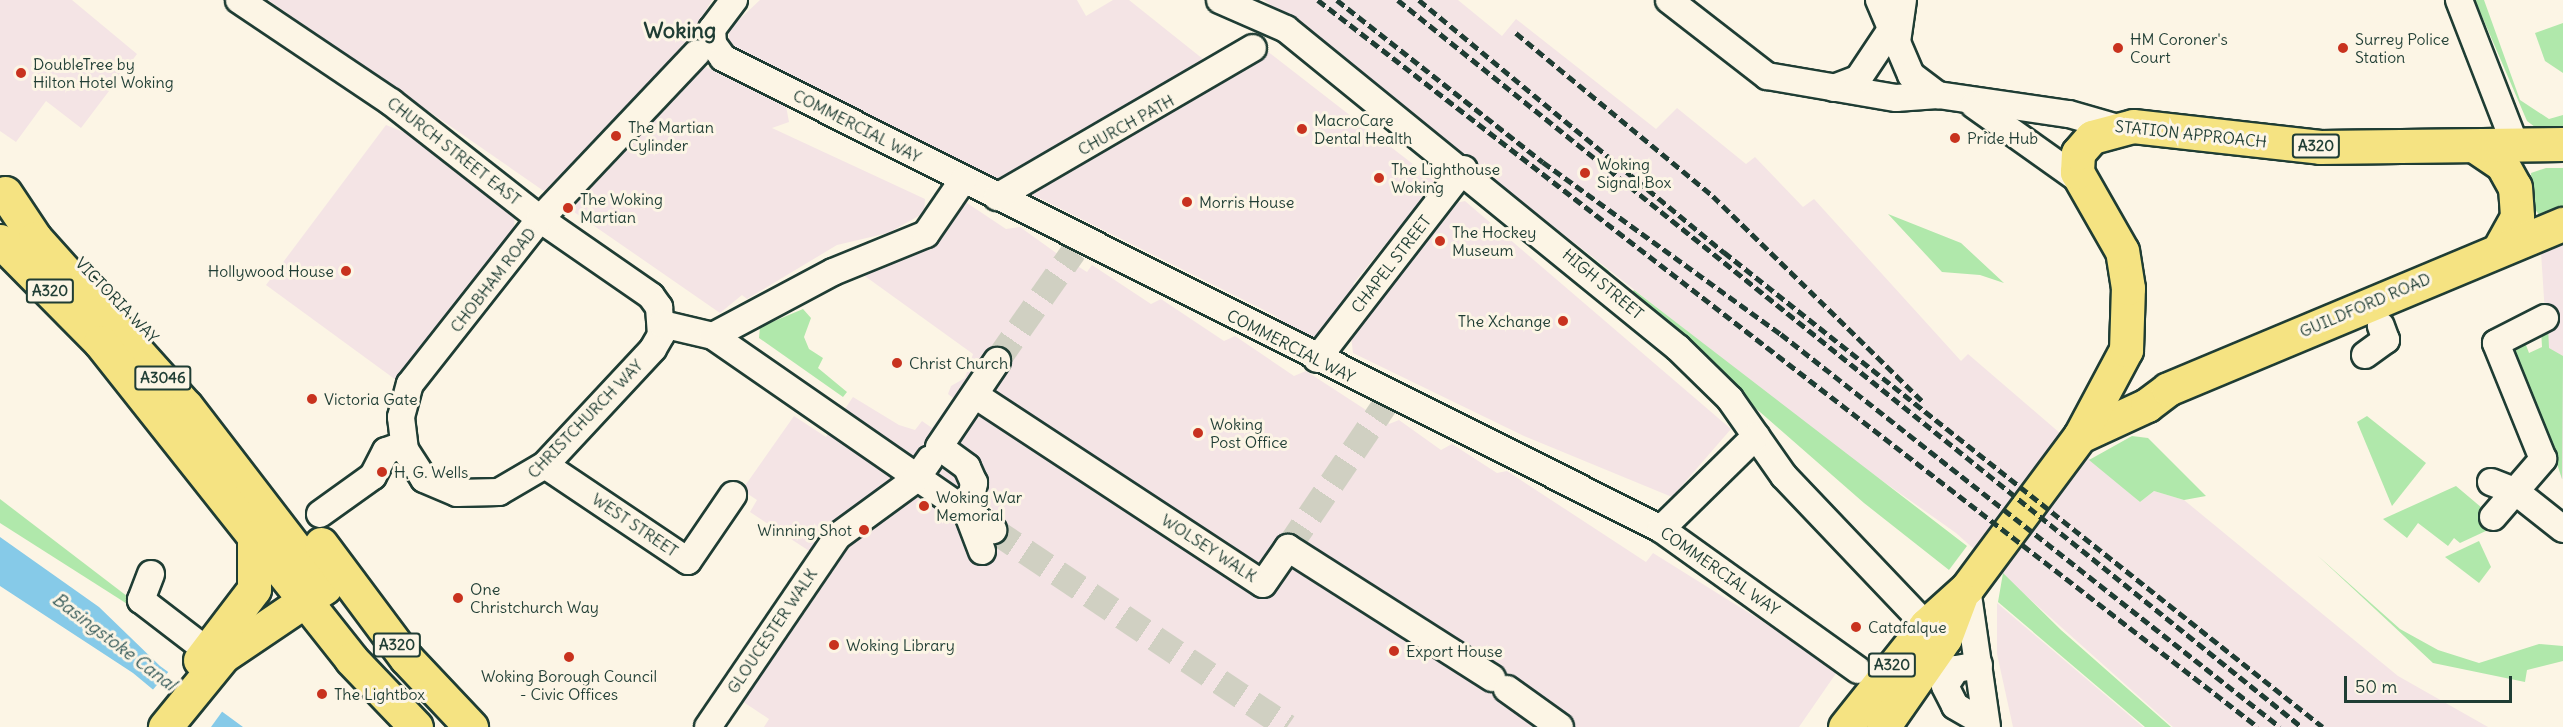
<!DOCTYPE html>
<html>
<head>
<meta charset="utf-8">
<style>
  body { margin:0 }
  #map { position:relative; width:2563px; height:727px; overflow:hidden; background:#fcf5e5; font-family:Delius,sans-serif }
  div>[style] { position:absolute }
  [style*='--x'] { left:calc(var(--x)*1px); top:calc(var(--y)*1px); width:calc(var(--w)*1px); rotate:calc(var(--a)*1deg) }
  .built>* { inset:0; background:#f4e4e5 }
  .green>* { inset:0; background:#b0e8ab }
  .water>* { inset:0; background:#86cae8 }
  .pier>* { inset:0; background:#fcf5e5 }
  .minor-tunnel>* { height:26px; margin-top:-13px; transform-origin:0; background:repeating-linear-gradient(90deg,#d0d0c2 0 26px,transparent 0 39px) }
  .roads { filter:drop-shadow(2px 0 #1f3d34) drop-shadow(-2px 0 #1f3d34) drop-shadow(0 2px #1f3d34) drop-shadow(0 -2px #1f3d34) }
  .minor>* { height:26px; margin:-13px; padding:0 13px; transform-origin:13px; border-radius:13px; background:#fcf5e5 }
  .major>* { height:33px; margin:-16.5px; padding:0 16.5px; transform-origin:16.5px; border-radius:16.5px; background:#f5e382 }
  .rail>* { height:4.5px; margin-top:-2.25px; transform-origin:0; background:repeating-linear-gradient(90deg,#1f3d34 0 9px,transparent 0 13.5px) }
  .dots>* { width:16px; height:16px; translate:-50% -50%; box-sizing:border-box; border:3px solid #fcf5e5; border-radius:50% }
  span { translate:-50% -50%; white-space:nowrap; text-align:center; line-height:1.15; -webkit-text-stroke:6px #fcf5e5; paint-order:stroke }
  .shield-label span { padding:2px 4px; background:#fcf5e5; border:2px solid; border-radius:4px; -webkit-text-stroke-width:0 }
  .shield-label { font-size:15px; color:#1f3d34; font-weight:700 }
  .poi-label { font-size:16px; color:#1f3d34 }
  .left { translate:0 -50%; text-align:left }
  .right { translate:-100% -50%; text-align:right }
  .street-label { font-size:16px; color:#1f3d34 }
  .water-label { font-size:18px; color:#345958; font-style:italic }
  .district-label { font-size:22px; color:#1f3d34; font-weight:700 }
  .scale { position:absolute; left:2344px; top:676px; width:168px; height:27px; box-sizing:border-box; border:3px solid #1f3d34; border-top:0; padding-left:8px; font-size:18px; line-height:21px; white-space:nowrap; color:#1f3d34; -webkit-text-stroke:4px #fcf5e5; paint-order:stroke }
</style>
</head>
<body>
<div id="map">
  <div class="built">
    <i style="clip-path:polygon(0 0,72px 0,137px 54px,81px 128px,46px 101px,16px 142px,0 131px)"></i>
    <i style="clip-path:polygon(268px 0,712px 0,695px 29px,704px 66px,786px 106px,789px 122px,772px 128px,925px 199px,924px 213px,888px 233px,837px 245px,747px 299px,742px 295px,720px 313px)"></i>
    <i style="clip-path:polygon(760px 0,1077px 0,1086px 16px,1113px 0,1129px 0,1218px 71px,1267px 51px,1436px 182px,1353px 284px,1358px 289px,1318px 337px,1307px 339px,1274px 315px,1041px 199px,959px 169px,736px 54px,729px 47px,729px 29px)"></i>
    <i style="clip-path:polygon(1264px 0,1458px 0,1502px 36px,1516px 19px,1656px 129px,1677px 108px,1746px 164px,1755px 157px,1803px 207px,1814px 199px,1961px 361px,1968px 354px,2140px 502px,2154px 491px,2184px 500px,2398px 676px,2488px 727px,2173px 727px,1956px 533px,1843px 453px)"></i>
    <i style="clip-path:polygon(386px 125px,416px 137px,515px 214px,513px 239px,396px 380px,266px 285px)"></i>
    <i style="clip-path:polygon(964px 201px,1006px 229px,1020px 227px,1059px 255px,1076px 252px,1079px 267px,1087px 272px,1092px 265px,1151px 304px,1161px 299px,1224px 341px,1235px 336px,1294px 376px,1306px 371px,1366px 410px,1384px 407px,1389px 424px,1399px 420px,1441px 450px,1452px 444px,1497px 473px,1507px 471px,1646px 562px,1653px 553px,1839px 669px,1799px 727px,764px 727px,769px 719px,739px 699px,829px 564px,750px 512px,757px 500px,742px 490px,794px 416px,826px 437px,853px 397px,899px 425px,915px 430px,922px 421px,932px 428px,953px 398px,948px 394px,951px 386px,965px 378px,973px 354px,862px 274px,919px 244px,931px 250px)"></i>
    <i style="clip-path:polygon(1465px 201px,1731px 429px,1672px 497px,1524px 436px,1353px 353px,1351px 336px,1456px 203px)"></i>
    <i style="clip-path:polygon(2563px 242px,2563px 479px,2562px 479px,2554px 454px,2541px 252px)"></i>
    <i style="clip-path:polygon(1997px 603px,2143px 727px,2013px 727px,1997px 654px)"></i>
  </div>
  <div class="green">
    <i style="clip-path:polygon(2475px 0,2484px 0,2520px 100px,2549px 119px,2563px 115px,2563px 129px,2539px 130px,2527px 121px)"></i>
    <i style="clip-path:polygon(2563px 23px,2563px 73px,2545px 61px,2535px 33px)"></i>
    <i style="clip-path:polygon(2546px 168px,2563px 168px,2563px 207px,2539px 215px,2533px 206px,2531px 173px)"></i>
    <i style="clip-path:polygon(1514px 197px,1609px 271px,1605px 274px,1631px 294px,1634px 290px,1967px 546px,1949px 570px,1864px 503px)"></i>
    <i style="clip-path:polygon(1888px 214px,1961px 243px,2004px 283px,1980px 275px,1942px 272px)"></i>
    <i style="clip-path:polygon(803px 309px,811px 318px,804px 337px,809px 349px,823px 358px,818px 368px,847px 392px,843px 397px,759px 338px,760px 327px)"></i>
    <i style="clip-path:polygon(2548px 326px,2549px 348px,2563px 356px,2562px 479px,2547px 433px,2541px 435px,2504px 345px,2523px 337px,2529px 353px,2542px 347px,2541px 329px)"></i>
    <i style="clip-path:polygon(2367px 416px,2426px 463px,2392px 506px,2357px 422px)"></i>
    <i style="clip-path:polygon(2132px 436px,2148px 438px,2206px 496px,2184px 500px,2154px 491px,2140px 502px,2089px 460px)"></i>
    <i style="clip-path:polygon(2456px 486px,2501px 524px,2460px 543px,2454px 538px,2448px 546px,2418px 523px,2407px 538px,2383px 519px)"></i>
    <i style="clip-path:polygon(0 499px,187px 642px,0 523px)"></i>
    <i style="clip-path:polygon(2479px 541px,2491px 567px,2479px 583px,2445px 557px)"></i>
    <i style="clip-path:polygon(2317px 555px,2400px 629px,2438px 650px,2479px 663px,2539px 644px,2563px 646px,2563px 661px,2527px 670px,2525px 682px,2433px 663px)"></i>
    <i style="clip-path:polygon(2003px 573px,2061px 630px,2171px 727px,2145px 727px,1998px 602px)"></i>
  </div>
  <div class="water">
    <i style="clip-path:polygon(0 537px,99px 607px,160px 666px,243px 727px,198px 727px,133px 673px,0 586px)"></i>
  </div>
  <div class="pier">
    <i style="clip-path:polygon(170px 670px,224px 709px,211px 727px,193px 727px,150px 693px)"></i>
  </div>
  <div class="minor-tunnel">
    <i style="--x:997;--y:361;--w:134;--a:-55"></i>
    <i style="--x:993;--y:530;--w:354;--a:33.8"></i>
    <i style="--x:1288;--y:548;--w:184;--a:-55.9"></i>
  </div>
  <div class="roads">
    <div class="minor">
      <i style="--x:239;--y:0;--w:183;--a:33.9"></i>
      <i style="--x:391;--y:102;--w:189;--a:38.1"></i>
      <i style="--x:540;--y:219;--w:135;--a:34.7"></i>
      <i style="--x:651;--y:296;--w:14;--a:54"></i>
      <i style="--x:659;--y:307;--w:28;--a:86"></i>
      <i style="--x:661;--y:335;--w:16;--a:120"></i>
      <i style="--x:653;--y:349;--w:158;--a:133"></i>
      <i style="--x:545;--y:465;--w:53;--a:149.6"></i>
      <i style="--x:499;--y:492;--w:42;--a:178.6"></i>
      <i style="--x:457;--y:493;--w:36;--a:-157"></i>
      <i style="--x:424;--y:479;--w:35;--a:-123"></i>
      <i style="--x:405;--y:450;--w:33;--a:-97"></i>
      <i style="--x:401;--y:417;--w:34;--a:-75"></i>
      <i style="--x:410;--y:384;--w:210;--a:-51.8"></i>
      <i style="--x:540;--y:219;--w:228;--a:-46.6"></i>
      <i style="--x:734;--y:0;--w:36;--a:127"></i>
      <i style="--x:712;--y:29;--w:15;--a:86"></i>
      <i style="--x:713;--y:44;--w:17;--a:54"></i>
      <i style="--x:723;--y:58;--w:1050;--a:26.66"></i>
      <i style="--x:1661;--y:529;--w:242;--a:35.6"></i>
      <i style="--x:1220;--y:0;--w:72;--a:23.7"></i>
      <i style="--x:1286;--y:29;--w:505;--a:39.14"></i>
      <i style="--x:1678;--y:348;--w:73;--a:44.4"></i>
      <i style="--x:1730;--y:399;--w:94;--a:55"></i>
      <i style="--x:1784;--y:476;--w:206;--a:46.4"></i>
      <i style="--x:1926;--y:625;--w:18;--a:71"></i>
      <i style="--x:1669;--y:0;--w:124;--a:37.8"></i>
      <i style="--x:1767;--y:76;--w:131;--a:9.7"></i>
      <i style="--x:1896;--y:98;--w:42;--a:-4.1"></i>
      <i style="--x:1938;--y:95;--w:132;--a:8.3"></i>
      <i style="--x:2069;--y:114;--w:47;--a:16.1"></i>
      <i style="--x:1879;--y:0;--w:82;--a:66.9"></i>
      <i style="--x:1911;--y:75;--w:34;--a:37"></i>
      <i style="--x:2459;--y:0;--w:158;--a:68.8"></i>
      <i style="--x:1897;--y:42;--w:42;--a:-81.9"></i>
      <i style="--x:1834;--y:88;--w:26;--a:-21"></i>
      <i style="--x:1858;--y:79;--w:61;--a:-56.3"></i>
      <i style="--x:1974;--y:105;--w:131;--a:35.4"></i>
      <i style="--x:997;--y:197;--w:296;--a:-30.2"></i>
      <i style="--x:662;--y:324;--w:52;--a:13.2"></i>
      <i style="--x:713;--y:336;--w:341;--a:34.7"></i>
      <i style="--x:713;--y:336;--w:136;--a:-28.1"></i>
      <i style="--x:833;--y:272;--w:100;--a:-22.2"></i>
      <i style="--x:926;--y:234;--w:65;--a:-55.6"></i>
      <i style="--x:2365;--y:355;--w:26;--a:-36"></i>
      <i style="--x:2386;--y:340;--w:15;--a:-110"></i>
      <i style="--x:1317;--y:359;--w:240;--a:-52.3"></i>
      <i style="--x:975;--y:395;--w:344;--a:33.3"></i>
      <i style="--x:1263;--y:584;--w:44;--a:-55.2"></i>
      <i style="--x:1288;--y:548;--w:242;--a:32.5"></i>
      <i style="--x:545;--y:465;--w:172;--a:33.9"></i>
      <i style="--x:688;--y:561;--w:80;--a:-55.7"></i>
      <i style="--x:2491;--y:482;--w:26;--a:21"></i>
      <i style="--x:2515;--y:491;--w:61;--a:38.4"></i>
      <i style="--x:320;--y:514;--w:65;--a:-35.6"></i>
      <i style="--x:373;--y:476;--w:28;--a:-63"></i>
      <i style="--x:386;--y:451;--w:18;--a:-19"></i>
      <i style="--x:2493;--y:517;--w:77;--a:-49.2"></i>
      <i style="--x:2543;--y:459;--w:125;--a:-112.1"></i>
      <i style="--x:2496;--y:343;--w:55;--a:-27"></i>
      <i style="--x:1661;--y:529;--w:133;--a:-44.4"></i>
      <i style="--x:982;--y:551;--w:40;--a:-111"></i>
      <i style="--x:968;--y:514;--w:32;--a:-79"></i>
      <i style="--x:974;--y:483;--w:17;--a:-114"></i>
      <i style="--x:967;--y:467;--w:34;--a:-144"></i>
      <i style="--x:939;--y:447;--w:104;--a:-56"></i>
      <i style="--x:151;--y:574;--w:28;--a:111"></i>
      <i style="--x:141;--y:600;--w:71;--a:37.5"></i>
      <i style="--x:1967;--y:588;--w:140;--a:81.8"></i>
      <i style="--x:1979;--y:665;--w:23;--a:170"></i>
      <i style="--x:1956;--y:669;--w:20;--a:123"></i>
      <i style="--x:1945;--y:686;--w:22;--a:63"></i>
      <i style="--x:1955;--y:706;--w:36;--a:30"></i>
      <i style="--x:1507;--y:689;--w:65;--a:35.6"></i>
      <i style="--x:708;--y:727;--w:231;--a:-55.8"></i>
      <i style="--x:838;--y:536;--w:97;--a:-36.2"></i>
      <i style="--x:916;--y:479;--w:24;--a:-55"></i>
    </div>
    <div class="major">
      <i style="--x:2478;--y:148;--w:29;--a:34"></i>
      <i style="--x:2502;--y:164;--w:26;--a:61"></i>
      <i style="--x:2515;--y:187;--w:30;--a:86"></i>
      <i style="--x:2517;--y:217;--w:35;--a:119"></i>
      <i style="--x:5;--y:193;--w:54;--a:56.3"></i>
      <i style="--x:35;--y:238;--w:226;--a:48.1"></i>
      <i style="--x:186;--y:406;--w:228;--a:52.5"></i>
      <i style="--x:325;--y:587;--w:123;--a:145.9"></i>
      <i style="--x:223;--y:656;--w:92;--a:129.2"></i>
      <i style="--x:0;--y:241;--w:142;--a:45.3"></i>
      <i style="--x:100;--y:342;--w:404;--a:51.6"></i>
      <i style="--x:351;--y:659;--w:94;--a:46.3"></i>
      <i style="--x:2080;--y:436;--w:74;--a:-24.8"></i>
      <i style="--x:2147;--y:405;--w:26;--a:-37"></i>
      <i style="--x:2168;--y:389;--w:428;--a:-22.7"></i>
      <i style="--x:321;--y:544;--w:142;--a:53.3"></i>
      <i style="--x:406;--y:658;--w:95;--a:46.7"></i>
      <i style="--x:200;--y:660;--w:89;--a:-52.7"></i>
      <i style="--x:254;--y:589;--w:52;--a:-90"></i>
      <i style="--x:1845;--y:727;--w:130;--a:-51.5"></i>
      <i style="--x:1926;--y:625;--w:55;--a:-42.1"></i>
      <i style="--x:1967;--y:588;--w:189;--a:-53.4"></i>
      <i style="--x:2080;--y:436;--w:98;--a:-61.9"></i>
      <i style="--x:2126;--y:350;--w:62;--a:-88.2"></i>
      <i style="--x:2128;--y:288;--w:37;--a:-99"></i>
      <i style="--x:2122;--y:251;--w:91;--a:-119.7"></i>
      <i style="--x:2077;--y:172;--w:19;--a:-87"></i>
      <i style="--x:2078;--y:153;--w:21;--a:-49"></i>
      <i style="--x:2092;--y:137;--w:42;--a:-15"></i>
      <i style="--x:2133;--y:126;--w:188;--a:6.4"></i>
      <i style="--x:2320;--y:147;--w:243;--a:-0.7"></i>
      <i style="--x:1883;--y:727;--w:108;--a:-55.1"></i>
      <i style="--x:1945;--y:638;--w:43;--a:-69.4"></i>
    </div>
  </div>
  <div class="rail">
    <i style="--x:1318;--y:0;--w:1188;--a:37.72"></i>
    <i style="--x:1337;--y:0;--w:262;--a:38.2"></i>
    <i style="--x:1543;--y:162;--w:294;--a:35.9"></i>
    <i style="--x:1781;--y:334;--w:635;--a:38.22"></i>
    <i style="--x:1398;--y:0;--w:1160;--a:38.81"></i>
    <i style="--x:1419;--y:0;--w:396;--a:39.6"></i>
    <i style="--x:1724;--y:252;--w:764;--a:38.41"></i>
    <i style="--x:1516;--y:33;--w:256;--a:39.6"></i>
    <i style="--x:1713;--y:196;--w:293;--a:44.4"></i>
  </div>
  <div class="dots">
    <i style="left:2118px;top:48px;background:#c8321e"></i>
    <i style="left:2343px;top:48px;background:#c8321e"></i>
    <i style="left:21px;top:73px;background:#c8321e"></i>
    <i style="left:1302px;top:129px;background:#c8321e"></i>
    <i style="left:616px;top:136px;background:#c8321e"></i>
    <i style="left:1955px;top:138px;background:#c8321e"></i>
    <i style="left:1585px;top:173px;background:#c8321e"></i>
    <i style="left:1379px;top:178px;background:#c8321e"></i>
    <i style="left:1187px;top:202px;background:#c8321e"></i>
    <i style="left:568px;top:208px;background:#c8321e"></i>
    <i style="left:1440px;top:241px;background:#c8321e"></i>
    <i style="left:346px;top:271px;background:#c8321e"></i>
    <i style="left:1563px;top:321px;background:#c8321e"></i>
    <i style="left:897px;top:363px;background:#c8321e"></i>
    <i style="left:312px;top:399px;background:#c8321e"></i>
    <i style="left:1198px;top:433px;background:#c8321e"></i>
    <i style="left:382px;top:472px;background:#c8321e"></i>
    <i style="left:924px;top:506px;background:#c8321e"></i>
    <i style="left:864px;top:530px;background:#c8321e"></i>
    <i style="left:458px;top:598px;background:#c8321e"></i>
    <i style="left:1856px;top:627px;background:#c8321e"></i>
    <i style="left:834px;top:645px;background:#c8321e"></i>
    <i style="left:1394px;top:651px;background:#c8321e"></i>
    <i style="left:569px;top:657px;background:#c8321e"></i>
    <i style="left:322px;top:694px;background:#c8321e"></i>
  </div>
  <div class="shield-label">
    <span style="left:2316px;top:146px">A320</span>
    <span style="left:50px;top:291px">A320</span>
    <span style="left:163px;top:378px">A3046</span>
    <span style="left:397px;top:645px">A320</span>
    <span style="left:1892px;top:665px">A320</span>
  </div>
  <div class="poi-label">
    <span class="left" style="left:2130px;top:48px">HM Coroner's<br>Court</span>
    <span class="left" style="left:2355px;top:48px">Surrey Police<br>Station</span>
    <span class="left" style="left:33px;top:73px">DoubleTree by<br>Hilton Hotel Woking</span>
    <span class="left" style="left:1314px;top:129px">MacroCare<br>Dental Health</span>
    <span class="left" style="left:628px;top:136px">The Martian<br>Cylinder</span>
    <span class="left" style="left:1967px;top:138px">Pride Hub</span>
    <span class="left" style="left:1597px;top:173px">Woking<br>Signal Box</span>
    <span class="left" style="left:1391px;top:178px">The Lighthouse<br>Woking</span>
    <span class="left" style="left:580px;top:208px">The Woking<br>Martian</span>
    <span class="left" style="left:1199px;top:202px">Morris House</span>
    <span class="left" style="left:1452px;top:241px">The Hockey<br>Museum</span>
    <span class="right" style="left:334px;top:271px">Hollywood House</span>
    <span class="right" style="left:1551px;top:321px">The Xchange</span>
    <span class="left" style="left:909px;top:363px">Christ Church</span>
    <span class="left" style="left:324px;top:399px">Victoria Gate</span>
    <span class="left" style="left:1210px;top:433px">Woking<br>Post Office</span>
    <span class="left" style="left:394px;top:472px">H. G. Wells</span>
    <span class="left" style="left:936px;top:506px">Woking War<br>Memorial</span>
    <span class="right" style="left:852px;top:530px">Winning Shot</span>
    <span class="left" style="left:470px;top:598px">One<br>Christchurch Way</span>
    <span class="left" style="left:1868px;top:627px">Catafalque</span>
    <span class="left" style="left:846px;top:645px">Woking Library</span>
    <span class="left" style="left:1406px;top:651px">Export House</span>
    <span style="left:569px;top:685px">Woking Borough Council<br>- Civic Offices</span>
    <span class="left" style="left:334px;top:694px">The Lightbox</span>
  </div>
  <div class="street-label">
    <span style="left:1126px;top:125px;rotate:-29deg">CHURCH PATH</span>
    <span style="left:857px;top:126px;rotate:27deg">COMMERCIAL WAY</span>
    <span style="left:2191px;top:134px;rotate:6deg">STATION APPROACH</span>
    <span style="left:454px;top:151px;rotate:38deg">CHURCH STREET EAST</span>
    <span style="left:1391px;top:264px;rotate:-52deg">CHAPEL STREET</span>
    <span style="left:493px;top:280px;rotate:-52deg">CHOBHAM ROAD</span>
    <span style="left:1603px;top:284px;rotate:40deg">HIGH STREET</span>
    <span style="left:117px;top:300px;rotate:46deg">VICTORIA WAY</span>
    <span style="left:2365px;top:305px;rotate:-23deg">GUILDFORD ROAD</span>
    <span style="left:1291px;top:346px;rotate:27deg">COMMERCIAL WAY</span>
    <span style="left:585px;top:419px;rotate:-46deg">CHRISTCHURCH WAY</span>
    <span style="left:635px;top:525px;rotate:34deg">WEST STREET</span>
    <span style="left:1209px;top:548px;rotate:33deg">WOLSEY WALK</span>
    <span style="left:1720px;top:571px;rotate:35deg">COMMERCIAL WAY</span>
    <span style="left:772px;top:631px;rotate:-56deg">GLOUCESTER WALK</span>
  </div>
  <div class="water-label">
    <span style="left:114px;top:642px;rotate:37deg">Basingstoke Canal</span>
  </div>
  <div class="district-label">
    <span style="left:680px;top:31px">Woking</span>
  </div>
  <div class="scale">50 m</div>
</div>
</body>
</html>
